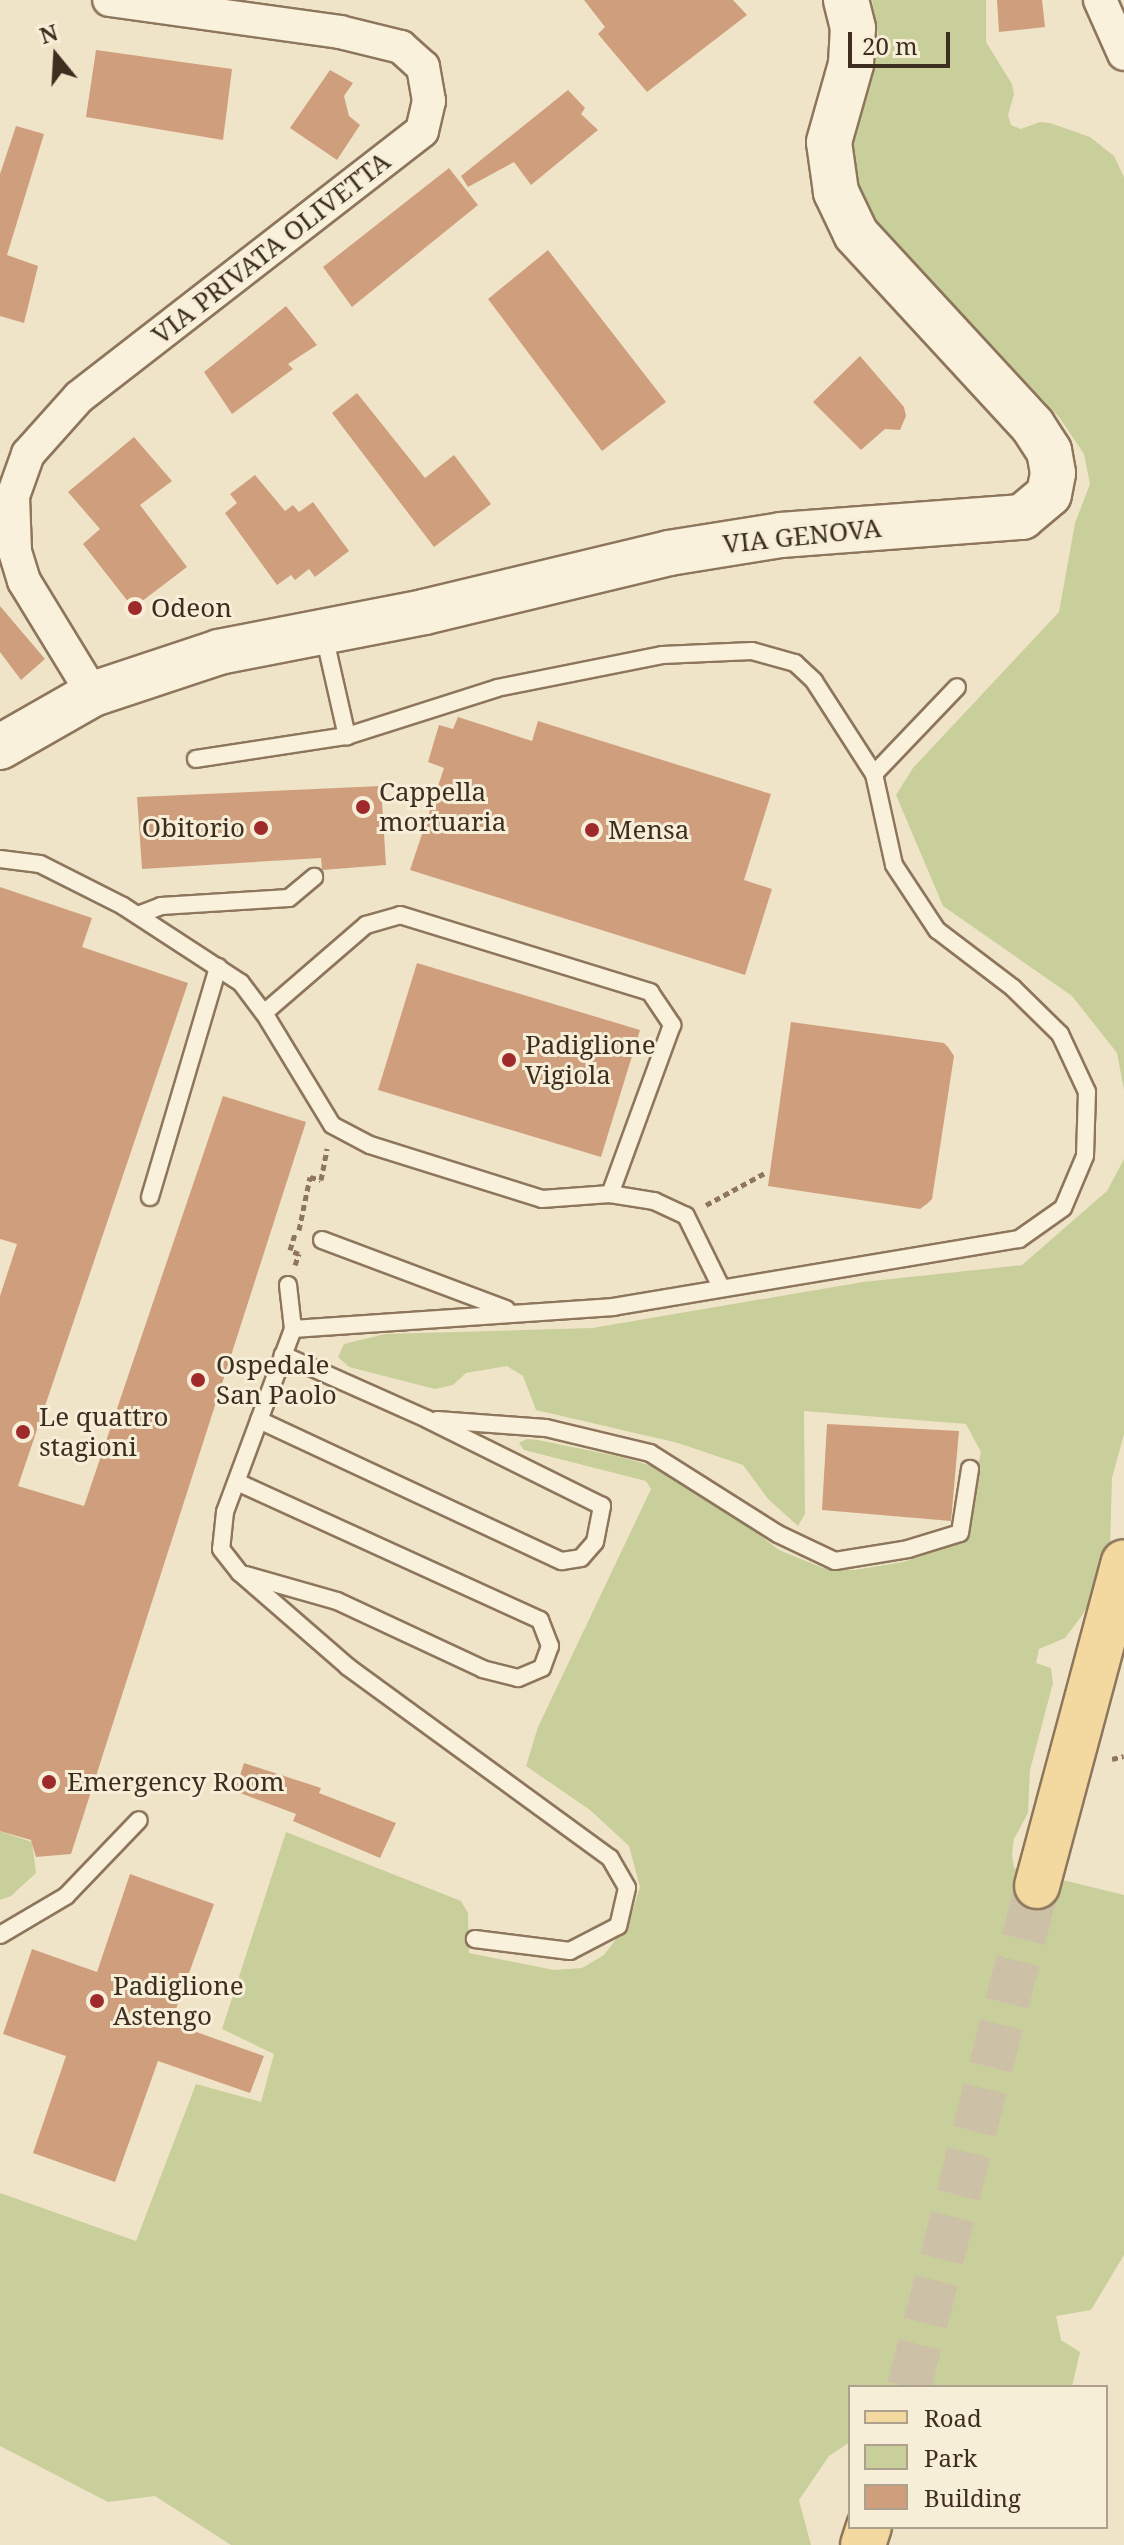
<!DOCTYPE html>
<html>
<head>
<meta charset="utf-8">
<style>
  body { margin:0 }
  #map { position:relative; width:1124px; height:2545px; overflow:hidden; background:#f0e4c8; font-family:"Noto Serif",serif }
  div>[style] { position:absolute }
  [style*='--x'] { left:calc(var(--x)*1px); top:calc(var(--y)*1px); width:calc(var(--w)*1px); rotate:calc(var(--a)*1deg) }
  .green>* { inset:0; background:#c9cf9b }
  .building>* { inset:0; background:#cf9f7d }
  .primary-tunnel>* { height:44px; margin-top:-22px; transform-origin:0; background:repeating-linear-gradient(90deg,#ccc0a6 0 44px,transparent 0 66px) }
  .path>* { height:5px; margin-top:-2.5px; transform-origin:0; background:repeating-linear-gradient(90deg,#8d765c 0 6px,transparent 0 10px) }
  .roads { filter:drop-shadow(2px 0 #8d765c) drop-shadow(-2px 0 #8d765c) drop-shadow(0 2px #8d765c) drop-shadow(0 -2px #8d765c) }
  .lane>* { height:16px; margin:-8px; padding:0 8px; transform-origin:8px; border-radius:8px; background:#faf1dc }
  .street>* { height:32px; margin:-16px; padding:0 16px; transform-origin:16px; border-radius:16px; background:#faf1dc }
  .secondary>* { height:44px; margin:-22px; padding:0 22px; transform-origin:22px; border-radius:22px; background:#faf1dc }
  .primary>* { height:44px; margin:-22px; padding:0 22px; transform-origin:22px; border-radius:22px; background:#f3d9a0 }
  .dots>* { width:22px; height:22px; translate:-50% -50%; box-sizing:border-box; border:4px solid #f7eed8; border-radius:50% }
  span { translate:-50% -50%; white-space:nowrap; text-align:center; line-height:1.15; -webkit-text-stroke:6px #f7eed8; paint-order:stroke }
  .street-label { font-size:26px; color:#3d2e20 }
  .poi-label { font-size:26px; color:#3d2e20 }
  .left { translate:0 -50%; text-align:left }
  .right { translate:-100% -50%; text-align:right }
  .legend { position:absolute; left:848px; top:2385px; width:260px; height:144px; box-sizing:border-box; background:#f7eed8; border:2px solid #ada18e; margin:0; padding:10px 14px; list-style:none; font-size:24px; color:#3d2e20 }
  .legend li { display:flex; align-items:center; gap:16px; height:40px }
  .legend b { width:40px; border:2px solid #ada18e }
  .north { position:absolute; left:16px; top:16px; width:80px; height:80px; -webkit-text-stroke:6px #f7eed8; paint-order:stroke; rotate:342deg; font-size:22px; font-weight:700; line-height:32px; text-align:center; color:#3d2e20 }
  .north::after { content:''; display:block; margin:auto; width:28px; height:36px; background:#3d2e20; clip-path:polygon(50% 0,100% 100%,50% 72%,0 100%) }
  .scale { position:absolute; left:848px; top:32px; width:102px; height:36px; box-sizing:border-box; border:4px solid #3d2e20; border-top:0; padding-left:10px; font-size:24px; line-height:28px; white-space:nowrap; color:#3d2e20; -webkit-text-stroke:6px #f7eed8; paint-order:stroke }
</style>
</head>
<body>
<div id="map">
  <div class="green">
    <i style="clip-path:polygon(872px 0,986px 0,986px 42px,1012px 84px,1014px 94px,1008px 115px,1011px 125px,1021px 129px,1040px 122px,1050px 123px,1090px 137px,1114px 156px,1124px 177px,1124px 1090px,1117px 1053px,1072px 996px,943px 906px,896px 795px,913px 768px,1059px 612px,1075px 523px,1090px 484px,1084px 454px,1059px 417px,876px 222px,854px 185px,848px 149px,878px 35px)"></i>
    <i style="clip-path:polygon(1124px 1159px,1124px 1434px,1112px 1478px,1110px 1548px,1103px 1575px,1083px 1614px,1065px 1638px,1039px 1649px,1036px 1663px,1051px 1668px,1053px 1683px,1030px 1770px,1028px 1813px,1014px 1839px,1012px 1854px,1014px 1868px,1124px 1895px,1124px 2255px,1091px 2310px,1056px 2316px,1061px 2340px,1080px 2352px,1072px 2387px,850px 2387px,850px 2442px,829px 2456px,799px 2500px,811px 2545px,231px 2545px,155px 2496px,108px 2502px,0 2446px,0 2193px,136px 2241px,196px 2084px,261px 2102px,274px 2054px,222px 2029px,286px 1832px,461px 1901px,468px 1913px,469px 1953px,554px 1970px,582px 1968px,604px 1955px,629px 1922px,640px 1887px,629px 1846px,590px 1810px,526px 1766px,538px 1727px,651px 1489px,646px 1481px,524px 1450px,519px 1443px,527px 1439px,538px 1440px,621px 1457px,659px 1468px,707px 1494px,779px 1550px,823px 1568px,854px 1570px,903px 1562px,962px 1542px,981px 1452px,966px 1424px,804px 1411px,805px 1514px,798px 1526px,768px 1499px,743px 1465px,678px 1443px,536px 1410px,523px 1376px,507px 1366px,466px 1373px,453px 1385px,435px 1389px,349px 1367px,338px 1357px,344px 1344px,385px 1334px,592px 1328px,863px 1282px,1022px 1265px,1107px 1191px)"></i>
    <i style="clip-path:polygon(0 1831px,32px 1842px,36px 1873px,11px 1896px,0 1900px)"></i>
  </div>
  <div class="building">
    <i style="clip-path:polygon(584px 0,733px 0,747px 15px,647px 92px,598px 34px,605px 27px)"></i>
    <i style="clip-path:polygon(997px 0,1042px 0,1045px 27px,999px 32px)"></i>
    <i style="clip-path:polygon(96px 50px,232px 69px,223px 140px,86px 117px)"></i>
    <i style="clip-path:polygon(330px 70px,353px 83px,344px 96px,349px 116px,360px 125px,337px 160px,290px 128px)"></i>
    <i style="clip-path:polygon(568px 90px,585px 108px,581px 114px,598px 130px,531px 185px,514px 162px,468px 187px,461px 176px)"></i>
    <i style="clip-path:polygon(16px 126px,44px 134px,7px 255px,38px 266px,24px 323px,0 316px,0 174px)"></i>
    <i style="clip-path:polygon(449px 168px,478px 205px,352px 307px,323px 267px)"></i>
    <i style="clip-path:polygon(548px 250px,666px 402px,602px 451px,488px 299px)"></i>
    <i style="clip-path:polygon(286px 306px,317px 345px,288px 364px,293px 369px,232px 414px,204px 372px)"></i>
    <i style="clip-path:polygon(860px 356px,904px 407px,906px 416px,900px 430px,885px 429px,861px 450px,813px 402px)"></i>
    <i style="clip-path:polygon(357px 393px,425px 478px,454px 455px,491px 504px,434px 547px,332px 413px)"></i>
    <i style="clip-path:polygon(134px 437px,172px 481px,140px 505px,187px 567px,133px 608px,83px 544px,100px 529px,68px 492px)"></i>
    <i style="clip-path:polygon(255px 475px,285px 511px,293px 505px,299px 512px,313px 502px,349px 551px,315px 577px,309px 569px,295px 580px,291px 575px,277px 585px,225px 513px,237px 503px,230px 494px)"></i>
    <i style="clip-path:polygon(0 606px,45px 659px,21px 680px,0 652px)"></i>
    <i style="clip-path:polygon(458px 717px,532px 741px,538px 721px,771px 794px,744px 880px,772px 889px,745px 975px,410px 870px,444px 768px,428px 762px,439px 725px,453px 729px)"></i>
    <i style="clip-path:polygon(381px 786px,386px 865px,322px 870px,321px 858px,142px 869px,137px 797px)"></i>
    <i style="clip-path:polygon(0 887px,92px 918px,82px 947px,188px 983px,18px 1486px,84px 1506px,223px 1096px,306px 1122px,71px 1854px,36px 1857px,31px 1840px,0 1831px,0 1296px,17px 1244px,0 1239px)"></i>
    <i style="clip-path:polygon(417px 963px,640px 1030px,601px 1157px,378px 1090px)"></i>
    <i style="clip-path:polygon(791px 1022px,944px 1043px,948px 1047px,954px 1056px,932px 1199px,928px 1203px,920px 1209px,768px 1186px)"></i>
    <i style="clip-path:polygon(827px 1424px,959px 1431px,951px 1521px,822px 1510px)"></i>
    <i style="clip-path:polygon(244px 1763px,321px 1788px,319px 1793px,396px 1823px,380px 1858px,293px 1821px,296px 1814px,235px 1791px)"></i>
    <i style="clip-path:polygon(130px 1874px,214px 1904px,171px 2023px,264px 2056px,250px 2093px,158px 2061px,115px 2182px,33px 2153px,66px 2056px,3px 2034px,32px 1949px,97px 1972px)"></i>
  </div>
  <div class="primary-tunnel">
    <i style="--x:909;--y:2387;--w:517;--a:-75.67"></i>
  </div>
  <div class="path">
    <i style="--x:706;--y:1205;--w:67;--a:-28.5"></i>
    <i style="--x:299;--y:1230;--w:54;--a:-78.3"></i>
    <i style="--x:310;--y:1177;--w:11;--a:15"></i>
    <i style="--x:321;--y:1180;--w:32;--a:-79"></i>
    <i style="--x:295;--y:1265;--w:12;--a:-70"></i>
    <i style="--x:299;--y:1254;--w:10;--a:-156"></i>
    <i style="--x:290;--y:1250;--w:17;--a:-73"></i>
    <i style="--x:1112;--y:1759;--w:12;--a:-14"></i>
  </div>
  <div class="roads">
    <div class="lane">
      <i style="--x:324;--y:635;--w:104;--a:77.2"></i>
      <i style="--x:347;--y:736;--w:157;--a:-17.7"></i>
      <i style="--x:497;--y:688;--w:168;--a:-11.3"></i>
      <i style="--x:662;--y:655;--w:90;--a:-2.5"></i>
      <i style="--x:752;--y:651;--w:45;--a:15.6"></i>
      <i style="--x:795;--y:663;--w:26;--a:43"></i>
      <i style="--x:814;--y:681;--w:111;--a:57.2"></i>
      <i style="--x:874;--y:774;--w:93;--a:77.6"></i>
      <i style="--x:894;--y:865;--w:78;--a:56.5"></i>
      <i style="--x:937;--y:930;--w:96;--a:37.3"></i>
      <i style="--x:1013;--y:988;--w:66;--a:44.4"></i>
      <i style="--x:1060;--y:1034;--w:64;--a:65"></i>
      <i style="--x:1087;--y:1092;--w:64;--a:91.8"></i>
      <i style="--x:1085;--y:1156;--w:56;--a:112.9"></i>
      <i style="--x:1063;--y:1208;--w:54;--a:144.8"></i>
      <i style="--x:1019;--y:1239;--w:411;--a:170.5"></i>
      <i style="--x:614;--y:1307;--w:322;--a:176.1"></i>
      <i style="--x:293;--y:1329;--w:195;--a:110.4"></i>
      <i style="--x:225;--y:1512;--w:37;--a:96"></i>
      <i style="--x:221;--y:1549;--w:31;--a:52"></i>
      <i style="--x:240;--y:1573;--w:143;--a:41"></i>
      <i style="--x:348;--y:1667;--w:324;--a:36.1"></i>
      <i style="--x:610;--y:1858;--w:34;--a:60"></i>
      <i style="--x:627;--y:1888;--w:39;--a:103"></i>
      <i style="--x:618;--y:1926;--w:54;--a:152.5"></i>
      <i style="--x:570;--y:1951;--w:96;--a:-172.8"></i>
      <i style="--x:196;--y:759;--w:153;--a:-8.7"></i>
      <i style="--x:874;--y:774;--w:120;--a:-46.3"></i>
      <i style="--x:0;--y:859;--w:40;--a:7.1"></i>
      <i style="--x:40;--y:864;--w:93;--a:26.8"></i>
      <i style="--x:123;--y:906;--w:141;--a:33.1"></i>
      <i style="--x:241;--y:983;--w:38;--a:53"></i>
      <i style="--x:264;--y:1013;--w:131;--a:58.7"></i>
      <i style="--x:332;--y:1125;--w:43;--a:27.8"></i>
      <i style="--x:370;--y:1145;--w:180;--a:17.4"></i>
      <i style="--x:542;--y:1199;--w:68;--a:-4.2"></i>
      <i style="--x:610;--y:1194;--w:45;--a:9"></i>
      <i style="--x:654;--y:1201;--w:35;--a:25"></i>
      <i style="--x:686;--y:1216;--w:79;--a:63.8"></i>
      <i style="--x:138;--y:915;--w:25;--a:-21"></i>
      <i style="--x:161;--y:906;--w:128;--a:-3.6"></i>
      <i style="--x:289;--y:898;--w:33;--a:-40"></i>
      <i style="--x:264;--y:1013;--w:135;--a:-40.8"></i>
      <i style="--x:366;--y:925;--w:35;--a:-16"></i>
      <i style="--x:400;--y:915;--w:262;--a:17.1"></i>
      <i style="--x:650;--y:992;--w:40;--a:56"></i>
      <i style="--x:672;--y:1025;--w:180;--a:110.1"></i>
      <i style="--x:150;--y:1197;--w:240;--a:-73.5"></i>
      <i style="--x:322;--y:1240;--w:197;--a:20.6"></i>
      <i style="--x:288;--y:1285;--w:44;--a:83.5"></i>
      <i style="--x:259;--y:1420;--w:334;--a:25"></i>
      <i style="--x:562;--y:1561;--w:19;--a:-9"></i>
      <i style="--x:581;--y:1558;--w:21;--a:-49"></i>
      <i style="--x:595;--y:1542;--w:37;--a:-79"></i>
      <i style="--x:602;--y:1506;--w:195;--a:-153.6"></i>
      <i style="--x:427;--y:1419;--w:158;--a:-156"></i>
      <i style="--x:437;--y:1420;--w:109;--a:4.2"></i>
      <i style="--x:546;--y:1428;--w:107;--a:13.5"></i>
      <i style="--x:650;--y:1453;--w:151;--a:32.3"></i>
      <i style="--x:778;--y:1534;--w:63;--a:25.3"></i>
      <i style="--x:835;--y:1561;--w:74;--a:-9.3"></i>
      <i style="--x:908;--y:1549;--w:54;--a:-17.1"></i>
      <i style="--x:960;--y:1533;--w:65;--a:-81.1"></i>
      <i style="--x:237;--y:1482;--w:333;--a:24.5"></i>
      <i style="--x:540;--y:1620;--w:28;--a:69"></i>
      <i style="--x:550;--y:1646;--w:23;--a:110"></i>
      <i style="--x:542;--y:1668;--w:26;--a:157"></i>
      <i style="--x:518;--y:1678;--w:36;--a:-166"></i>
      <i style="--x:483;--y:1669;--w:161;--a:-155"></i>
      <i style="--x:337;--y:1601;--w:95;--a:-164.1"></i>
      <i style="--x:0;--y:1935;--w:77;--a:-30.6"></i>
      <i style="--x:66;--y:1896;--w:105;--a:-46.2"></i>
    </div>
    <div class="street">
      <i style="--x:1100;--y:0;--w:59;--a:66"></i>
      <i style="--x:93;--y:694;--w:132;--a:-121.4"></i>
      <i style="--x:24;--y:581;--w:31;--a:-107"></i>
      <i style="--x:15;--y:551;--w:55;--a:-92.1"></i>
      <i style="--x:13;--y:496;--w:45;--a:-70.3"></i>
      <i style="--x:28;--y:454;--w:76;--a:-48.2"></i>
      <i style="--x:79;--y:397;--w:434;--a:-37.8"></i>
      <i style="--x:422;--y:131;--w:31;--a:-77"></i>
      <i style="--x:429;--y:101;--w:35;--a:-100"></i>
      <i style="--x:423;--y:67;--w:30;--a:-138"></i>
      <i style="--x:401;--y:47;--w:63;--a:-166.2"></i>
      <i style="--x:340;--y:32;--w:233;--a:-172.1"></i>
    </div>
    <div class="secondary">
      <i style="--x:0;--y:747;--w:107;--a:-29.7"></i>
      <i style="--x:93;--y:694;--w:133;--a:-18.4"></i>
      <i style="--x:219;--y:652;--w:209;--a:-11"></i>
      <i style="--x:424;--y:612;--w:252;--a:-13.5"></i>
      <i style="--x:669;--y:553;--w:113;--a:-9.1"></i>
      <i style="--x:781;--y:535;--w:242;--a:-4.3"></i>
      <i style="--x:1022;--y:517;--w:35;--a:-40"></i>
      <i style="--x:1049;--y:494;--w:21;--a:-79"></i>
      <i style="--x:1053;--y:473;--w:22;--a:-100"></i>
      <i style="--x:1049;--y:451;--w:30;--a:-123"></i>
      <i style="--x:1033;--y:426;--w:261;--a:-132.7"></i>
      <i style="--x:856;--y:234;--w:47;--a:-115.5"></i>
      <i style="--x:836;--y:192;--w:50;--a:-98"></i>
      <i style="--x:829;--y:142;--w:81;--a:-74.2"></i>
      <i style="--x:851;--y:64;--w:36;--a:-87"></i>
      <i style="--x:853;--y:28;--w:29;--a:-104"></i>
    </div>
    <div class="primary">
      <i style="--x:1037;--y:1886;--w:335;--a:-75"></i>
      <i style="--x:863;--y:2545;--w:19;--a:-72"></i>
    </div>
  </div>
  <div class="dots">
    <i style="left:135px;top:608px;background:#9e2a2b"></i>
    <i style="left:363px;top:807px;background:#9e2a2b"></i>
    <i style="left:261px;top:828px;background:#9e2a2b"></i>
    <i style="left:592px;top:830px;background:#9e2a2b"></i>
    <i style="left:509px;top:1060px;background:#9e2a2b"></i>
    <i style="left:198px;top:1380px;background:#9e2a2b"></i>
    <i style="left:23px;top:1432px;background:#9e2a2b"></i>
    <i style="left:49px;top:1782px;background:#9e2a2b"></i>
    <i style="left:97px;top:2001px;background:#9e2a2b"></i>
  </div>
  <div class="street-label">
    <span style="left:271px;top:248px;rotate:-38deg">VIA PRIVATA OLIVETTA</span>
    <span style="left:802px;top:536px;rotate:-6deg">VIA GENOVA</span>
  </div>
  <div class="poi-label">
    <span class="left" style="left:151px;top:608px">Odeon</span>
    <span class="left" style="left:379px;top:807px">Cappella<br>mortuaria</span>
    <span class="right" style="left:245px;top:828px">Obitorio</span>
    <span class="left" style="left:608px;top:830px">Mensa</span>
    <span class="left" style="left:525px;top:1060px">Padiglione<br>Vigiola</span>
    <span class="left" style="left:216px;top:1380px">Ospedale<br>San Paolo</span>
    <span class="left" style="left:39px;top:1432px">Le quattro<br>stagioni</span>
    <span class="left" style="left:67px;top:1782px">Emergency Room</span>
    <span class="left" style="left:113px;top:2001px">Padiglione<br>Astengo</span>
  </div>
  <ul class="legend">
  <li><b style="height:10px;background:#f3d9a0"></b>Road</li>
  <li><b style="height:22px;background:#c9cf9b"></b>Park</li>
  <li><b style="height:22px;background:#cf9f7d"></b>Building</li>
  </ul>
  <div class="north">N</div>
  <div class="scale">20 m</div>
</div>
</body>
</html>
